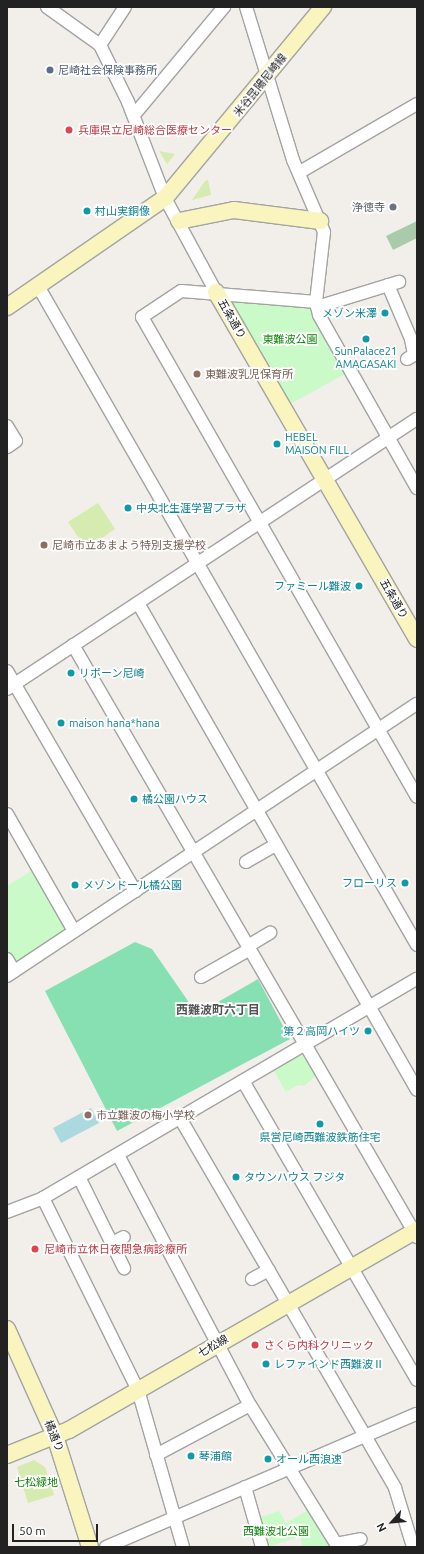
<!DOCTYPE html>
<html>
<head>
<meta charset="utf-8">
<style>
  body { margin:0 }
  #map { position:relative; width:424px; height:1554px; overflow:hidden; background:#f2eee9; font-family:Ubuntu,"Noto Sans JP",sans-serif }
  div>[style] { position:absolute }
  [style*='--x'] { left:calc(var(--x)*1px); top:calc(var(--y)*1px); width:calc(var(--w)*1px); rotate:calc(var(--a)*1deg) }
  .grass>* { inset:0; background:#d5ebaf }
  .cemetery>* { inset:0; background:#aacbaa }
  .park>* { inset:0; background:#cafac7 }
  .pitch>* { inset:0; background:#87e0b2 }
  .water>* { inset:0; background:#aadadf }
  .roads { filter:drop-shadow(1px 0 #a3a3a3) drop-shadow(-1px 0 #a3a3a3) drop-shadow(0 1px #a3a3a3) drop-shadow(0 -1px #a3a3a3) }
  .street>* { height:12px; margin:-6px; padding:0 6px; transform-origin:6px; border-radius:6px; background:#fff }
  .secondary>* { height:16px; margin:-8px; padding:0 8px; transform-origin:8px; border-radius:8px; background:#faf5be }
  .dots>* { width:11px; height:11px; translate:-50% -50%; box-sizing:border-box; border:2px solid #fff; border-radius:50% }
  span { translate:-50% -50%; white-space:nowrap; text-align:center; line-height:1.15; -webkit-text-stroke:3.5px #fff; paint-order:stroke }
  .service-label { font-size:11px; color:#4e5e75 }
  .left { translate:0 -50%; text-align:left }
  .street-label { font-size:11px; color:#222 }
  .health-label { font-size:11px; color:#be3a42 }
  .worship-label { font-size:11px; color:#5b616d }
  .right { translate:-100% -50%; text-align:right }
  .culture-label { font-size:11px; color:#0d838f }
  .park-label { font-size:11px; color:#11840c }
  .education-label { font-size:11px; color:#785e54 }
  .neighbourhood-label { font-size:12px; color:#555; font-weight:700 }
  .frame { position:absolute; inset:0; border:8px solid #222; pointer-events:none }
  .north { position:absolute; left:372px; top:1502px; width:40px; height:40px; -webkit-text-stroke:3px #fff; paint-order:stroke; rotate:243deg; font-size:11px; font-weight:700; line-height:16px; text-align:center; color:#222 }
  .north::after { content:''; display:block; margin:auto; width:14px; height:18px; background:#222; clip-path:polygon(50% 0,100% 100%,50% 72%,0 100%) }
  .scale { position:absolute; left:12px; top:1524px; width:86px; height:18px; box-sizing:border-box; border:2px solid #222; border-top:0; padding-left:5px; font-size:12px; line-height:14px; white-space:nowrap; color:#222; -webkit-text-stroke:3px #fff; paint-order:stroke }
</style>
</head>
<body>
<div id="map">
  <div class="grass">
    <i style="clip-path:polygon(159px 151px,175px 154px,167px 164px)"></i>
    <i style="clip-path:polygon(208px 180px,211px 195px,192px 200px,205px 181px)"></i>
    <i style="clip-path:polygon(98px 503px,115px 529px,86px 549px,68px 522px)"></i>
    <i style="clip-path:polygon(34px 1460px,45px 1467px,54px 1495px,28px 1503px,17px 1467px)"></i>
  </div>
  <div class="cemetery">
    <i style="clip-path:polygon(417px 221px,417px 238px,393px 250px,386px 236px)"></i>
  </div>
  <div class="park">
    <i style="clip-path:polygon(234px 300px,303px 305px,313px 312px,345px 374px,290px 404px,231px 304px)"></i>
    <i style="clip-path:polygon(33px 870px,67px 930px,16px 964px,7px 949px,7px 886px)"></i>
    <i style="clip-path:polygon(300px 1055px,307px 1057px,317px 1075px,304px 1086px,298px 1085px,286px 1092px,274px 1071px)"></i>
    <i style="clip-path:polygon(310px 1509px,333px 1547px,303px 1547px,300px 1537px,266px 1547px,258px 1518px,279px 1511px,286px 1523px)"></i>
  </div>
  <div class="pitch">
    <i style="clip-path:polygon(135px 942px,152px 949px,197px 1014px,258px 979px,290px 1039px,117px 1131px,45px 991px)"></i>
  </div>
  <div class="water">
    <i style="clip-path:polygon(91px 1108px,99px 1123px,61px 1143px,53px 1128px)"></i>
  </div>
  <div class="roads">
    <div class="street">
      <i style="--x:47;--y:7;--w:65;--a:35.6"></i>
      <i style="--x:100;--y:45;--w:64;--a:63.8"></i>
      <i style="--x:128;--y:102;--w:103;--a:68.9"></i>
      <i style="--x:165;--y:198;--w:107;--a:61.5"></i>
      <i style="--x:246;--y:7;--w:160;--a:72.9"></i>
      <i style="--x:293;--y:160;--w:78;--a:66.7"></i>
      <i style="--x:324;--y:232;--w:70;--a:96.5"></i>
      <i style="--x:316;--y:302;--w:13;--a:77"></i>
      <i style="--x:319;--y:315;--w:199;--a:60.5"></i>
      <i style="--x:100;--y:45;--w:45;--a:-56.7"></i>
      <i style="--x:134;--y:115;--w:141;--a:-50.2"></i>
      <i style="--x:300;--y:172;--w:135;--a:-30.2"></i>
      <i style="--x:388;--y:285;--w:59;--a:66.9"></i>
      <i style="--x:411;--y:339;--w:16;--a:79"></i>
      <i style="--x:414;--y:355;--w:8;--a:150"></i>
      <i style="--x:38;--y:286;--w:760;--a:60.1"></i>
      <i style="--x:316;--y:302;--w:135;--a:-175.3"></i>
      <i style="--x:181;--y:291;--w:47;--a:146.3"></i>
      <i style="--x:142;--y:317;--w:553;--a:60.19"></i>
      <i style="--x:317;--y:307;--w:86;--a:-17"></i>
      <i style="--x:7;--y:426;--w:17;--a:59"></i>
      <i style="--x:16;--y:441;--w:11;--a:146"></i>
      <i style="--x:138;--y:603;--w:561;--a:60.19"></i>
      <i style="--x:73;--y:645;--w:685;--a:59.84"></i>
      <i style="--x:7;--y:671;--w:255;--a:59.8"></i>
      <i style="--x:7;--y:689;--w:491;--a:-33.4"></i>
      <i style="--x:7;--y:814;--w:135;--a:60.2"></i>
      <i style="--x:246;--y:862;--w:34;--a:-30"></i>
      <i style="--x:248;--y:946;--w:26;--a:-31"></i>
      <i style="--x:7;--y:959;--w:14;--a:60"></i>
      <i style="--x:7;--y:976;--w:492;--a:-33.6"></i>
      <i style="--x:201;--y:977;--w:56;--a:-29.7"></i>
      <i style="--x:243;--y:1081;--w:346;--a:59.8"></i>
      <i style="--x:180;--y:1118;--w:428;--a:59.8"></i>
      <i style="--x:395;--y:1488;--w:62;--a:73"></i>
      <i style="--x:118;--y:1155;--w:283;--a:62.2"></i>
      <i style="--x:250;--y:1405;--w:167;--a:58.2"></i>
      <i style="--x:79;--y:1177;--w:102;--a:63.7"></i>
      <i style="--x:43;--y:1198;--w:214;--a:63.7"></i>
      <i style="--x:138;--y:1390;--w:163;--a:74"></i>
      <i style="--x:7;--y:1212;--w:39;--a:-21"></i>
      <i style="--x:43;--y:1198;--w:433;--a:-30.4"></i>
      <i style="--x:112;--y:1243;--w:13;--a:-27"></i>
      <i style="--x:252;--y:1279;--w:19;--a:-28"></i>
      <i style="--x:156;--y:1455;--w:106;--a:-28"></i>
      <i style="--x:245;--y:1487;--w:62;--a:74.2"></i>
      <i style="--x:336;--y:1544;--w:25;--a:-11"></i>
      <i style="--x:106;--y:1547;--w:338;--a:-23.2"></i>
    </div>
    <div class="secondary">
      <i style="--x:179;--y:221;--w:56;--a:-11.3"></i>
      <i style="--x:234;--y:210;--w:87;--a:7.3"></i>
      <i style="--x:216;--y:292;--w:401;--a:59.9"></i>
      <i style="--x:7;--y:307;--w:192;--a:-34.6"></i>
      <i style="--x:165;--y:198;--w:248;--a:-50.4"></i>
      <i style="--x:7;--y:1329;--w:117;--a:65.8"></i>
      <i style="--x:55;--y:1436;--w:116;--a:72.5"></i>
      <i style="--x:7;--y:1455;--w:67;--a:-22"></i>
      <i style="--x:69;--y:1430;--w:401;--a:-29.9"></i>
    </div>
  </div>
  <div class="dots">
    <i style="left:50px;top:70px;background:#5c6f8a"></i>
    <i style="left:69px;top:130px;background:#e0444e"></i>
    <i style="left:393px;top:207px;background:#6b7280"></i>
    <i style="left:87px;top:211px;background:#0f9aa8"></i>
    <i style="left:385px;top:313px;background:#0f9aa8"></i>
    <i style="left:366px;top:339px;background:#0f9aa8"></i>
    <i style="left:197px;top:374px;background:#8d6e63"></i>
    <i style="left:277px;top:444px;background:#0f9aa8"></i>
    <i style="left:128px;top:508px;background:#0f9aa8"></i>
    <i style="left:44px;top:545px;background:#8d6e63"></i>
    <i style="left:359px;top:586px;background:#0f9aa8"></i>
    <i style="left:71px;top:673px;background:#0f9aa8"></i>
    <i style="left:61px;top:723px;background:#0f9aa8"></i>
    <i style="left:134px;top:799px;background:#0f9aa8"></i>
    <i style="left:405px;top:883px;background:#0f9aa8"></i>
    <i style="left:75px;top:885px;background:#0f9aa8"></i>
    <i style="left:368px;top:1031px;background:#0f9aa8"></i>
    <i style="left:88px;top:1115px;background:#8d6e63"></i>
    <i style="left:320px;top:1124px;background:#0f9aa8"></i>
    <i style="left:236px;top:1177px;background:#0f9aa8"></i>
    <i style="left:35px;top:1249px;background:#e0444e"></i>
    <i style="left:255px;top:1345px;background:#e0444e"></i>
    <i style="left:266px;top:1364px;background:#0f9aa8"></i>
    <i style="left:191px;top:1456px;background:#0f9aa8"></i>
    <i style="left:268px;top:1459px;background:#0f9aa8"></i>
  </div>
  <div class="service-label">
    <span class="left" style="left:58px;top:70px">尼崎社会保険事務所</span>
  </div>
  <div class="street-label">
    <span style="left:260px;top:85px;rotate:-51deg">米谷昆陽尼崎線</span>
    <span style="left:232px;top:319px;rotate:60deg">五条通り</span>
    <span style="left:394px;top:599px;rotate:60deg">五条通り</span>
    <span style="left:213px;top:1346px;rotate:-30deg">七松線</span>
    <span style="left:54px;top:1436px;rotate:68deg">橘通り</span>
  </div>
  <div class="health-label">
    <span class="left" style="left:78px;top:130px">兵庫県立尼崎総合医療センター</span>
    <span class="left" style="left:44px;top:1249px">尼崎市立休日夜間急病診療所</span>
    <span class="left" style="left:264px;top:1345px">さくら内科クリニック</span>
  </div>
  <div class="worship-label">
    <span class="right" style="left:385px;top:207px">浄徳寺</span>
  </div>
  <div class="culture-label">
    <span class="left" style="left:95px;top:211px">村山実銅像</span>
    <span class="right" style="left:377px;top:313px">メゾン米澤</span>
    <span style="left:366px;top:358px">SunPalace21<br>AMAGASAKI</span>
    <span class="left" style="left:285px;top:444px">HEBEL<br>MAISON FILL</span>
    <span class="left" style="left:136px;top:508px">中央北生涯学習プラザ</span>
    <span class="right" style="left:351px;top:586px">ファミール難波</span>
    <span class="left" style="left:79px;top:673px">リボーン尼崎</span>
    <span class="left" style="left:69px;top:723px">maison hana*hana</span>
    <span class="left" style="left:142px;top:799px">橘公園ハウス</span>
    <span class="right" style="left:397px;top:883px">フローリス</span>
    <span class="left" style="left:83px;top:885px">メゾンドール橘公園</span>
    <span class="right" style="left:360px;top:1031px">第２高岡ハイツ</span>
    <span style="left:320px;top:1137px">県営尼崎西難波鉄筋住宅</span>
    <span class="left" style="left:244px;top:1177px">タウンハウス フジタ</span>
    <span class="left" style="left:274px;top:1364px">レファインド西難波Ⅱ</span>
    <span class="left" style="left:199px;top:1456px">琴浦館</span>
    <span class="left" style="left:276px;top:1459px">オール西浪速</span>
  </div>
  <div class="park-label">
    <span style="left:290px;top:339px">東難波公園</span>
    <span style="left:36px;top:1482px">七松緑地</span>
    <span style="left:276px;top:1531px">西難波北公園</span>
  </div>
  <div class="education-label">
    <span class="left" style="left:205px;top:374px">東難波乳児保育所</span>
    <span class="left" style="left:52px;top:545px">尼崎市立あまよう特別支援学校</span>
    <span class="left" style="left:96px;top:1115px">市立難波の梅小学校</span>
  </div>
  <div class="neighbourhood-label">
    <span style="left:218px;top:1010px">西難波町六丁目</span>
  </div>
  <div class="frame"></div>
  <div class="north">N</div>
  <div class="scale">50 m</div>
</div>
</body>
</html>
